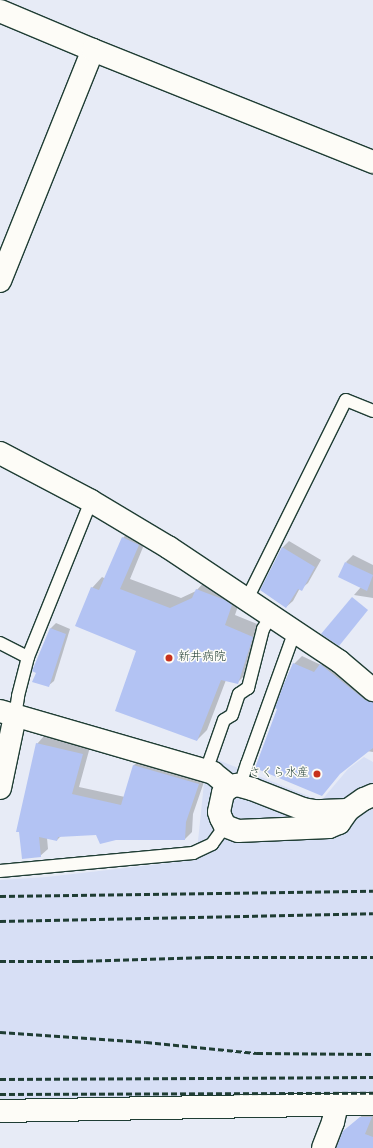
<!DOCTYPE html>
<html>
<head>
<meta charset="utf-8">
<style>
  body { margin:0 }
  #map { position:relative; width:373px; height:1148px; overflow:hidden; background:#e7ebf6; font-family:Dekko,"Klee One",sans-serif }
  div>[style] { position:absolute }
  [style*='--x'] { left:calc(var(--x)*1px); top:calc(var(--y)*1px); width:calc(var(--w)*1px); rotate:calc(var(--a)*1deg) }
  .built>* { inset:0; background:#d7dff5 }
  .shadow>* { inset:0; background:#0003 }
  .building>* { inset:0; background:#b3c3f3 }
  .roads { filter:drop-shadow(1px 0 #1f3d34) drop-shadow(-1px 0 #1f3d34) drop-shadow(0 1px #1f3d34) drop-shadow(0 -1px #1f3d34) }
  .service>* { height:12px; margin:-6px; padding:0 6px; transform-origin:6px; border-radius:6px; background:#fdfcf7 }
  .minor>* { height:22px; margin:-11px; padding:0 11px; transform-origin:11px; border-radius:11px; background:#fdfcf7 }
  .tertiary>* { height:22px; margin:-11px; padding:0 11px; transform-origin:11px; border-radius:11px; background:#fdfcf7 }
  .rail>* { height:3px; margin-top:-1.5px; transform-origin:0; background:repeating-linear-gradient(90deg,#1f3d34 0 6px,transparent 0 9px) }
  .dots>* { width:11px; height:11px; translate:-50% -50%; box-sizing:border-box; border:2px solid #fdfcf7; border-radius:50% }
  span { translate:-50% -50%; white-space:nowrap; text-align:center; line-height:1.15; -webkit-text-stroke:3px #fdfcf7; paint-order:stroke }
  .poi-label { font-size:12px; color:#1f3d34 }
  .left { translate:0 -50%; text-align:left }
  .right { translate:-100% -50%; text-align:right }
</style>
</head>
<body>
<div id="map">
  <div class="built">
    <i style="clip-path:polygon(364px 757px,373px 762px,373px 1099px,0 1102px,0 880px,46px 877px,196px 860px,204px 783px,213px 758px,321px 801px,348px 769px)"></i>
  </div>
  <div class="shadow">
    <i style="clip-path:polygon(133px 527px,148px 535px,130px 579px,181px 598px,196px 591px,207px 579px,242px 594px,235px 615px,262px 626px,248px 672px,237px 683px,226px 680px,207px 730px,197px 740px,137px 651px,92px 588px,102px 577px,106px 579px,123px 538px)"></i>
    <i style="clip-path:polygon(289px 541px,321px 560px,308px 583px,301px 589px,300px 588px,293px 601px,286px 607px,261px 590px,283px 547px)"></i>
    <i style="clip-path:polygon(353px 555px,373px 565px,373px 598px,354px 595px,361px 587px,346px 562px)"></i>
    <i style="clip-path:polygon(56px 623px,70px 629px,54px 681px,48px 686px,37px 672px,51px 628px)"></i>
    <i style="clip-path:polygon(302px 656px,321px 665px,328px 657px,373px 693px,373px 752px,367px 751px,343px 769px,322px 795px,294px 664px)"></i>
    <i style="clip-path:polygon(44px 736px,90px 747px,79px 787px,125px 797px,134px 765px,141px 758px,206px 776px,193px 814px,192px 832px,185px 839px,96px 834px,61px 836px,57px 840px,47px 838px,48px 849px,40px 856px,23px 858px,37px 744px)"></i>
    <i style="clip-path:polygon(368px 1110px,373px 1110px,373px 1148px,337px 1148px,344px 1132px)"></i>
  </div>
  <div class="building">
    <i style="clip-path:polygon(122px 537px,139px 545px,120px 589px,170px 608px,192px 598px,196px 589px,225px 600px,232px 605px,225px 625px,253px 637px,238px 684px,221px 680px,197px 741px,115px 711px,136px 651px,75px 626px,91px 587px,99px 590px)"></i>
    <i style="clip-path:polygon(282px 547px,315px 567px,302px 591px,298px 589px,286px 608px,260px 590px)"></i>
    <i style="clip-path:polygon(345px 562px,373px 575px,367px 591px,338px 577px)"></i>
    <i style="clip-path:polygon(352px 597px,368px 610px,339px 646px,321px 634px)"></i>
    <i style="clip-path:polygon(50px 628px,66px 634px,49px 687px,32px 682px,36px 673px,32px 671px)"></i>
    <i style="clip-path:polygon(293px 663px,314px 672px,320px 664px,365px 700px,373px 702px,373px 748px,340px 774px,322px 796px,255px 768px,277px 709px,275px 708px,283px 686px)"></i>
    <i style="clip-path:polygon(36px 743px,83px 754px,72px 794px,121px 805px,133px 765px,199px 784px,186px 822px,185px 840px,116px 840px,100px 844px,96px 835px,58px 837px,57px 841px,39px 837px,41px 857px,22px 859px,19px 832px,16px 832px)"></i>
    <i style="clip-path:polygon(360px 1117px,372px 1117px,365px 1134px,373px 1137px,373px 1148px,336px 1148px,343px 1131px)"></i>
  </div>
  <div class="roads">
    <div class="service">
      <i style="--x:247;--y:599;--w:222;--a:-63.6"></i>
      <i style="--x:346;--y:400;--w:29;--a:22"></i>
      <i style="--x:0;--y:643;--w:31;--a:27"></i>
      <i style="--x:15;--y:716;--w:20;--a:-81"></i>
      <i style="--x:18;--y:696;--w:40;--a:-75.6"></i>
      <i style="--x:28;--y:657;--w:168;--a:-68"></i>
      <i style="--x:206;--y:771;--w:54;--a:-70.6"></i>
      <i style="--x:224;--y:720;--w:9;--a:-32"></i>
      <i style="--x:232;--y:715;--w:22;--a:-72"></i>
      <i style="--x:239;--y:694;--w:11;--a:-34"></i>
      <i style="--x:248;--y:688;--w:61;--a:-75.7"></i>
      <i style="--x:263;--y:629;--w:15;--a:-58"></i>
      <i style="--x:242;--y:786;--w:7;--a:-90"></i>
      <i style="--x:242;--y:779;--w:16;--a:-72"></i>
      <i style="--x:247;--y:764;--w:141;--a:-70.2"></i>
      <i style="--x:0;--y:871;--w:194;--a:-5.3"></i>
      <i style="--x:193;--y:853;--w:21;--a:-25"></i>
      <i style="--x:212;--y:844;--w:22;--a:-54"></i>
    </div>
    <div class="minor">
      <i style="--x:0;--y:281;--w:249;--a:-68.1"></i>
      <i style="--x:0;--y:453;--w:103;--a:27.8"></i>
      <i style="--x:91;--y:501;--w:90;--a:30.9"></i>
      <i style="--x:168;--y:547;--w:206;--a:33.7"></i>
      <i style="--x:339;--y:661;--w:45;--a:40.5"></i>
      <i style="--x:0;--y:788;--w:74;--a:-78.2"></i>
      <i style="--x:0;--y:1111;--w:373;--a:-1.1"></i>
      <i style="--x:323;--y:1148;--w:28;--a:-69"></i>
      <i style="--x:333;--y:1122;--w:18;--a:-77"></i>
    </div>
    <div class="tertiary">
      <i style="--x:0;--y:11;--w:101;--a:22.8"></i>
      <i style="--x:93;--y:50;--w:302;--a:21.8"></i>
      <i style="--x:0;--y:711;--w:222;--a:16.2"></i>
      <i style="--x:213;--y:773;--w:22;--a:39"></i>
      <i style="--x:348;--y:810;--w:33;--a:178"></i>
      <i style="--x:315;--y:811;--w:12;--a:-171"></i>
      <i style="--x:303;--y:809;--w:55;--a:-158.6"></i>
      <i style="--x:252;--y:789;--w:16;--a:-165"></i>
      <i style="--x:237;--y:785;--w:7;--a:164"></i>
      <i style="--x:230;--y:787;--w:9;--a:139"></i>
      <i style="--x:223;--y:793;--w:19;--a:102"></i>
      <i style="--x:219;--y:812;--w:6;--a:72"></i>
      <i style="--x:221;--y:818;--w:9;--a:63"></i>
      <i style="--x:225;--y:826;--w:14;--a:21"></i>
      <i style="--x:238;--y:831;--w:91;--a:-2.5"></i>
      <i style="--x:329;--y:827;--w:11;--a:-22"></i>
      <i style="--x:339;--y:823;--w:16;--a:-55"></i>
      <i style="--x:348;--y:810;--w:19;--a:-35"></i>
      <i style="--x:364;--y:799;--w:10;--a:-24"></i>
    </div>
  </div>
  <div class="rail">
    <i style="--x:0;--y:896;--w:373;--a:-0.8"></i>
    <i style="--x:0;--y:921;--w:373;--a:-1.2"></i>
    <i style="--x:0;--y:961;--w:78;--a:0"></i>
    <i style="--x:78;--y:961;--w:130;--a:-1.8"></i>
    <i style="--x:208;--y:957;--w:165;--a:0"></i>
    <i style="--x:0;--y:1032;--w:146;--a:3.9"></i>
    <i style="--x:146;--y:1042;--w:112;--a:5.7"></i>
    <i style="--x:257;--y:1053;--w:116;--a:0.5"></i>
    <i style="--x:0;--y:1079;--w:373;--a:-0.3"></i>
    <i style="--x:0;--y:1094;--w:373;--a:-0.2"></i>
  </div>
  <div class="dots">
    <i style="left:169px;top:658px;background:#c8321e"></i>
    <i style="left:317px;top:774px;background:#c8321e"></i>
  </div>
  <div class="poi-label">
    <span class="left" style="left:178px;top:658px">新井病院</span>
    <span class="right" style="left:309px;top:774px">さくら水産</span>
  </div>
</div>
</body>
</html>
